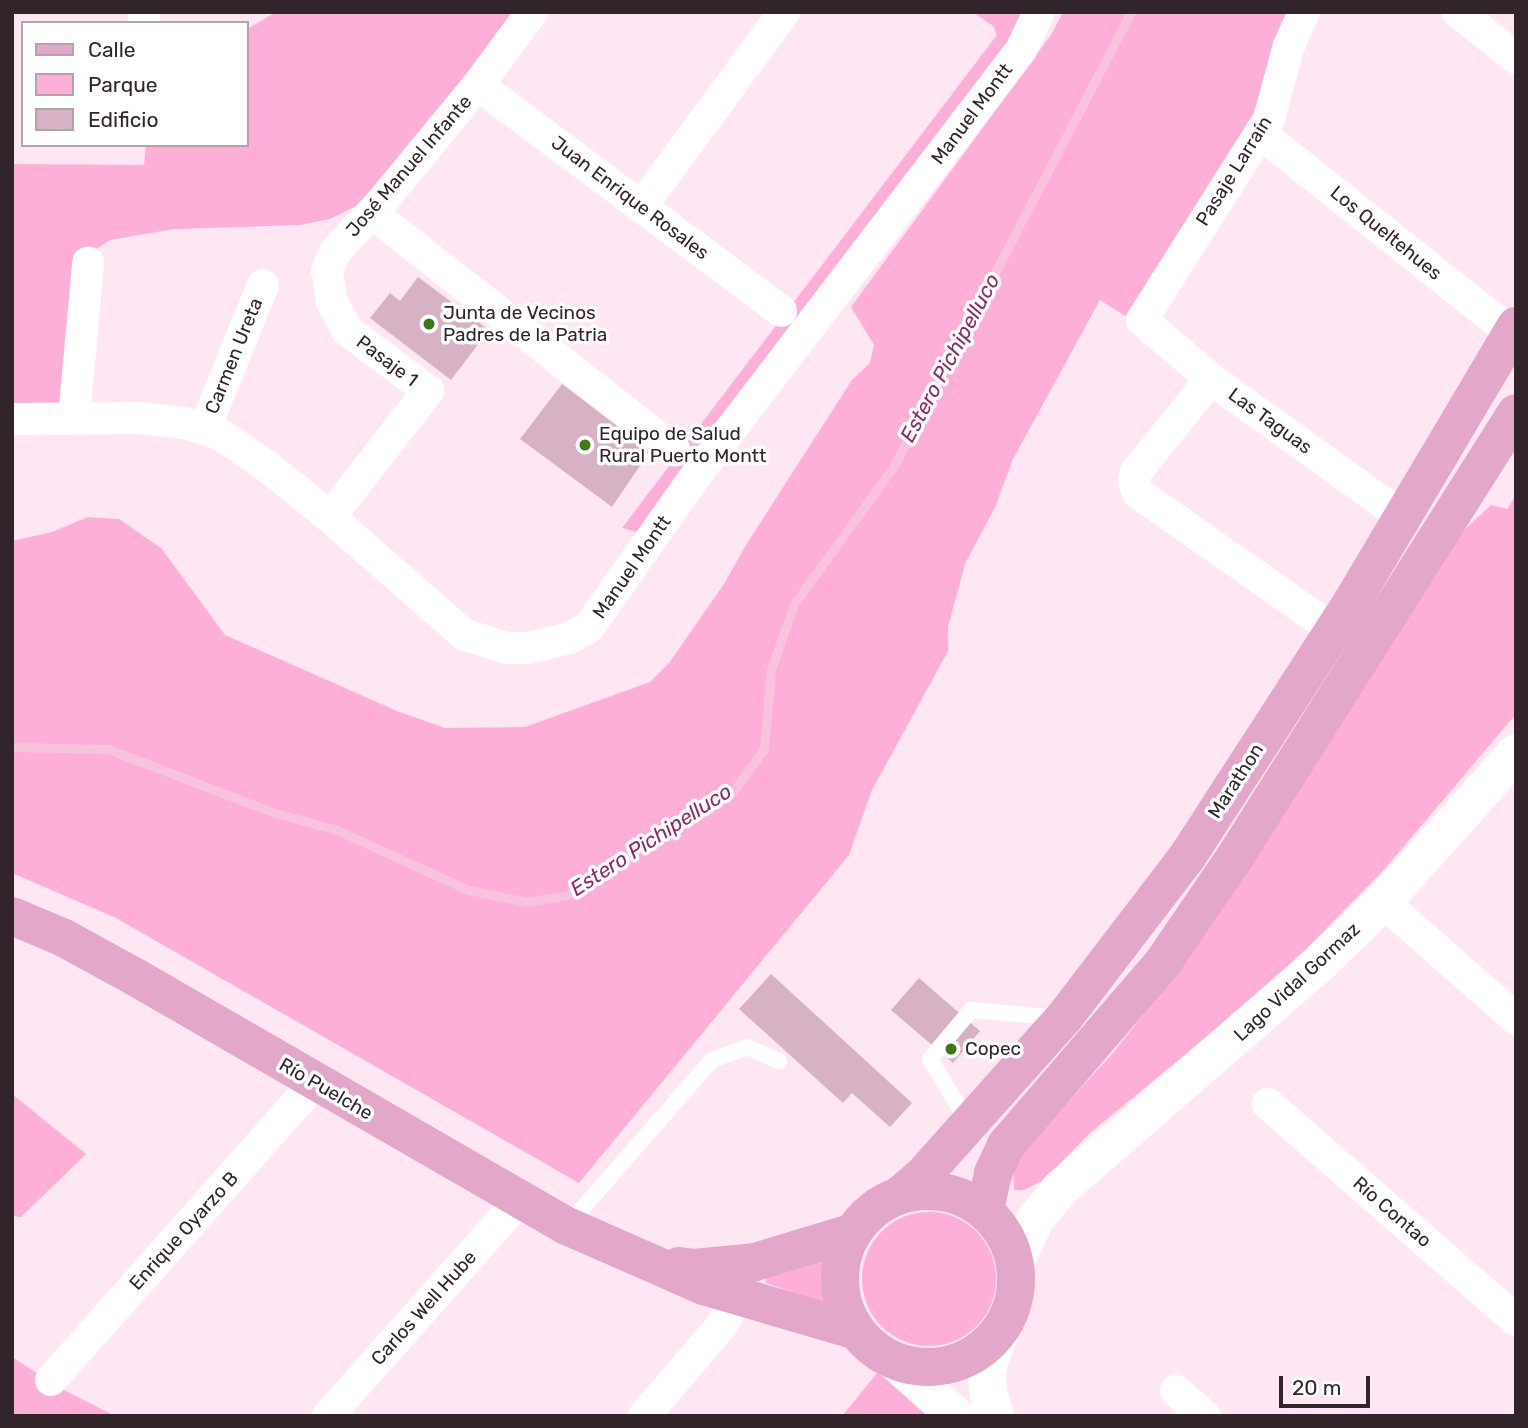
<!DOCTYPE html>
<html>
<head>
<meta charset="utf-8">
<style>
  body { margin:0 }
  #map { position:relative; width:1528px; height:1428px; overflow:hidden; background:#fee7f2; font-family:Rubik,sans-serif }
  div>[style] { position:absolute }
  [style*='--x'] { left:calc(var(--x)*1px); top:calc(var(--y)*1px); width:calc(var(--w)*1px); rotate:calc(var(--a)*1deg) }
  .green>* { inset:0; background:#fdafd8 }
  .round { border-radius:50% }
  .stream>* { height:9px; margin:-4.5px; padding:0 4.5px; transform-origin:4.5px; border-radius:4.5px; background:#f9c3de }
  .building>* { inset:0; background:#d6b2c4 }
  .lane>* { height:16px; margin:-8px; padding:0 8px; transform-origin:8px; border-radius:8px; background:#fff }
  .street>* { height:32px; margin:-16px; padding:0 16px; transform-origin:16px; border-radius:16px; background:#fff }
  .secondary>* { height:38px; margin:-19px; padding:0 19px; transform-origin:19px; border-radius:19px; background:#fff }
  .primary>* { height:38px; margin:-19px; padding:0 19px; transform-origin:19px; border-radius:19px; background:#e3a7c9 }
  .primary>.ring { margin:-19px; padding:0; box-sizing:content-box; background:none; border:38px solid #e3a7c9; border-radius:50% }
  .dots>* { width:19px; height:19px; translate:-50% -50%; box-sizing:border-box; border:4px solid #fff; border-radius:50% }
  span { translate:-50% -50%; white-space:nowrap; text-align:center; line-height:1.15; -webkit-text-stroke:7px #fff; paint-order:stroke }
  .street-label { font-size:19px; color:#31242b }
  .poi-label { font-size:19px; color:#31242b }
  .left { translate:0 -50%; text-align:left }
  .water-label { font-size:21px; color:#8d2966; font-style:italic }
  .frame { position:absolute; inset:0; border:14px solid #31242b; pointer-events:none }
  .legend { position:absolute; left:21px; top:21px; width:228px; height:126px; box-sizing:border-box; background:#fff; border:2px solid #ada7aa; margin:0; padding:9px 12px; list-style:none; font-size:21px; color:#31242b }
  .legend li { display:flex; align-items:center; gap:14px; height:35px }
  .legend b { width:35px; border:2px solid #ada7aa }
  .scale { position:absolute; left:1279px; top:1376px; width:91px; height:32px; box-sizing:border-box; border:4px solid #31242b; border-top:0; padding-left:9px; font-size:21px; line-height:24px; white-space:nowrap; color:#31242b; -webkit-text-stroke:5px #fff; paint-order:stroke }
</style>
</head>
<body>
<div id="map">
  <div class="green">
    <i style="clip-path:polygon(276px 12px,517px 12px,453px 96px,358px 205px,330px 219px,300px 225px,174px 229px,110px 240px,79px 260px,63px 405px,12px 404px,12px 164px,144px 165px,146px 145px,247px 145px,247px 29px)"></i>
    <i style="clip-path:polygon(973px 12px,1023px 12px,1016px 31px,638px 532px,622px 528px,997px 35px,993px 26px)"></i>
    <i style="clip-path:polygon(1063px 12px,1297px 12px,1259px 116px,1133px 321px,1100px 300px,1013px 459px,995px 507px,965px 564px,948px 627px,948px 651px,871px 792px,849px 855px,579px 1183px,116px 918px,12px 873px,12px 541px,52px 532px,88px 517px,119px 519px,161px 548px,225px 635px,397px 711px,445px 728px,525px 727px,650px 682px,669px 663px,724px 584px,746px 545px,852px 380px,870px 363px,874px 345px,851px 307px,1051px 35px)"></i>
    <i style="clip-path:polygon(1516px 496px,1516px 714px,1382px 872px,1308px 947px,1255px 997px,1090px 1133px,1044px 1180px,1024px 1190px,1014px 1190px,1013px 1167px,1022px 1152px,1114px 1052px,1199px 943px,1461px 533px,1491px 505px,1507px 509px)"></i>
    <i style="clip-path:polygon(12px 1094px,86px 1154px,21px 1217px,12px 1216px)"></i>
    <i class="round" style="left:862px;top:1212px;width:134px;height:134px"></i>
    <i style="clip-path:polygon(827px 1255px,823px 1281px,826px 1304px,766px 1283px,766px 1277px)"></i>
    <i style="clip-path:polygon(12px 1357px,58px 1387px,115px 1416px,12px 1416px)"></i>
    <i style="clip-path:polygon(877px 1373px,903px 1388px,925px 1409px,926px 1416px,842px 1416px)"></i>
  </div>
  <div class="stream">
    <i style="--x:12;--y:747;--w:96;--a:1.2"></i>
    <i style="--x:108;--y:749;--w:179;--a:21"></i>
    <i style="--x:275;--y:813;--w:64;--a:15.3"></i>
    <i style="--x:337;--y:830;--w:144;--a:24.6"></i>
    <i style="--x:468;--y:890;--w:60;--a:11.5"></i>
    <i style="--x:527;--y:902;--w:41;--a:-9.9"></i>
    <i style="--x:567;--y:895;--w:138;--a:-32.9"></i>
    <i style="--x:683;--y:820;--w:55;--a:-28.4"></i>
    <i style="--x:731;--y:794;--w:56;--a:-53.7"></i>
    <i style="--x:764;--y:749;--w:79;--a:-84.9"></i>
    <i style="--x:771;--y:670;--w:70;--a:-70.8"></i>
    <i style="--x:794;--y:604;--w:170;--a:-54.1"></i>
    <i style="--x:894;--y:466;--w:512;--a:-62.43"></i>
  </div>
  <div class="building">
    <i style="clip-path:polygon(418px 277px,489px 330px,451px 380px,370px 318px,390px 293px,400px 301px)"></i>
    <i style="clip-path:polygon(562px 384px,650px 451px,612px 507px,520px 439px)"></i>
    <i style="clip-path:polygon(771px 974px,912px 1103px,890px 1127px,852px 1093px,843px 1103px,739px 1009px)"></i>
    <i style="clip-path:polygon(919px 978px,980px 1031px,953px 1063px,891px 1010px)"></i>
  </div>
  <div class="lane">
    <i style="--x:969;--y:1123;--w:75;--a:-121.4"></i>
    <i style="--x:930;--y:1059;--w:64;--a:-50.1"></i>
    <i style="--x:971;--y:1010;--w:89;--a:5.1"></i>
    <i style="--x:568;--y:1225;--w:219;--a:-48.9"></i>
    <i style="--x:712;--y:1060;--w:37;--a:-20"></i>
    <i style="--x:747;--y:1047;--w:35;--a:24"></i>
  </div>
  <div class="street">
    <i style="--x:1304;--y:12;--w:36;--a:114"></i>
    <i style="--x:1289;--y:45;--w:77;--a:105.1"></i>
    <i style="--x:1269;--y:119;--w:238;--a:122.3"></i>
    <i style="--x:1142;--y:320;--w:91;--a:40.5"></i>
    <i style="--x:1211;--y:379;--w:235;--a:35.7"></i>
    <i style="--x:1458;--y:12;--w:74;--a:38.4"></i>
    <i style="--x:144;--y:23;--w:11;--a:-90"></i>
    <i style="--x:478;--y:85;--w:378;--a:36.7"></i>
    <i style="--x:1260;--y:133;--w:321;--a:38.5"></i>
    <i style="--x:641;--y:207;--w:242;--a:-53.7"></i>
    <i style="--x:372;--y:213;--w:385;--a:38.1"></i>
    <i style="--x:1211;--y:379;--w:119;--a:128.9"></i>
    <i style="--x:1136;--y:472;--w:10;--a:101"></i>
    <i style="--x:1134;--y:482;--w:12;--a:70"></i>
    <i style="--x:1138;--y:493;--w:239;--a:35"></i>
    <i style="--x:74;--y:418;--w:156;--a:-84.8"></i>
    <i style="--x:12;--y:419;--w:127;--a:-0.5"></i>
    <i style="--x:139;--y:418;--w:45;--a:6.3"></i>
    <i style="--x:184;--y:423;--w:38;--a:17"></i>
    <i style="--x:220;--y:434;--w:58;--a:34.5"></i>
    <i style="--x:268;--y:467;--w:80;--a:38.9"></i>
    <i style="--x:330;--y:517;--w:177;--a:41.3"></i>
    <i style="--x:463;--y:634;--w:45;--a:18"></i>
    <i style="--x:506;--y:648;--w:23;--a:0"></i>
    <i style="--x:529;--y:648;--w:42;--a:-13.7"></i>
    <i style="--x:570;--y:638;--w:22;--a:-30"></i>
    <i style="--x:589;--y:627;--w:191;--a:-54.8"></i>
    <i style="--x:699;--y:471;--w:530;--a:-52.59"></i>
    <i style="--x:1021;--y:50;--w:42;--a:-64.7"></i>
    <i style="--x:205;--y:428;--w:154;--a:-67.9"></i>
    <i style="--x:330;--y:517;--w:160;--a:-52.1"></i>
    <i style="--x:428;--y:391;--w:101;--a:-143"></i>
    <i style="--x:347;--y:330;--w:32;--a:-118"></i>
    <i style="--x:332;--y:302;--w:31;--a:-99"></i>
    <i style="--x:327;--y:271;--w:21;--a:-67"></i>
    <i style="--x:335;--y:252;--w:64;--a:-46.9"></i>
    <i style="--x:379;--y:205;--w:156;--a:-50.5"></i>
    <i style="--x:478;--y:85;--w:91;--a:-53.5"></i>
    <i style="--x:1383;--y:902;--w:177;--a:41.3"></i>
    <i style="--x:1268;--y:1104;--w:329;--a:41.1"></i>
    <i style="--x:51;--y:1380;--w:399;--a:-48.4"></i>
    <i style="--x:1176;--y:1391;--w:38;--a:41"></i>
    <i style="--x:328;--y:1416;--w:288;--a:-48.4"></i>
    <i style="--x:644;--y:1416;--w:120;--a:-49.4"></i>
    <i style="--x:722;--y:1325;--w:34;--a:-60"></i>
  </div>
  <div class="secondary">
    <i style="--x:1015;--y:1262;--w:47;--a:-64.5"></i>
    <i style="--x:1035;--y:1220;--w:38;--a:-51"></i>
    <i style="--x:1059;--y:1190;--w:342;--a:-41"></i>
    <i style="--x:1317;--y:966;--w:92;--a:-44.1"></i>
    <i style="--x:1383;--y:902;--w:200;--a:-48.2"></i>
    <i style="--x:892;--y:1359;--w:86;--a:41.7"></i>
    <i style="--x:995;--y:1416;--w:25;--a:-106"></i>
    <i style="--x:988;--y:1392;--w:22;--a:-93"></i>
    <i style="--x:987;--y:1370;--w:41;--a:-71.6"></i>
  </div>
  <div class="primary">
    <i style="--x:12;--y:916;--w:56;--a:22.9"></i>
    <i style="--x:64;--y:938;--w:83;--a:28.7"></i>
    <i style="--x:137;--y:978;--w:496;--a:30"></i>
    <i style="--x:567;--y:1226;--w:150;--a:23.7"></i>
    <i style="--x:704;--y:1286;--w:159;--a:16.4"></i>
    <i class="ring" style="left:840px;top:1191px;width:138px;height:138px"></i>
    <i style="--x:900;--y:1195;--w:35;--a:-41"></i>
    <i style="--x:926;--y:1172;--w:205;--a:-48.2"></i>
    <i style="--x:1063;--y:1019;--w:204;--a:-52.6"></i>
    <i style="--x:1187;--y:857;--w:304;--a:-57.1"></i>
    <i style="--x:1352;--y:602;--w:321;--a:-59.3"></i>
    <i style="--x:985;--y:1209;--w:37;--a:-77"></i>
    <i style="--x:993;--y:1173;--w:31;--a:-65"></i>
    <i style="--x:1006;--y:1145;--w:243;--a:-49.3"></i>
    <i style="--x:1164;--y:961;--w:126;--a:-55.7"></i>
    <i style="--x:1235;--y:857;--w:525;--a:-57.67"></i>
    <i style="--x:679;--y:1266;--w:15;--a:8"></i>
    <i style="--x:694;--y:1268;--w:61;--a:-5.6"></i>
    <i style="--x:755;--y:1262;--w:103;--a:-16.9"></i>
  </div>
  <div class="dots">
    <i style="left:429px;top:324px;background:#3c7a17"></i>
    <i style="left:585px;top:445px;background:#3c7a17"></i>
    <i style="left:951px;top:1049px;background:#3c7a17"></i>
  </div>
  <div class="street-label">
    <span style="left:972px;top:114px;rotate:-53deg">Manuel Montt</span>
    <span style="left:409px;top:166px;rotate:-49deg">José Manuel Infante</span>
    <span style="left:1234px;top:171px;rotate:-58deg">Pasaje Larraín</span>
    <span style="left:630px;top:198px;rotate:37deg">Juan Enrique Rosales</span>
    <span style="left:1386px;top:233px;rotate:39deg">Los Queltehues</span>
    <span style="left:234px;top:356px;rotate:-68deg">Carmen Ureta</span>
    <span style="left:387px;top:361px;rotate:37deg">Pasaje 1</span>
    <span style="left:1270px;top:421px;rotate:36deg">Las Taguas</span>
    <span style="left:632px;top:567px;rotate:-55deg">Manuel Montt</span>
    <span style="left:1236px;top:781px;rotate:-57deg">Marathon</span>
    <span style="left:1297px;top:982px;rotate:-43deg">Lago Vidal Gormaz</span>
    <span style="left:326px;top:1089px;rotate:30deg">Río Puelche</span>
    <span style="left:1392px;top:1212px;rotate:41deg">Río Contao</span>
    <span style="left:184px;top:1231px;rotate:-48deg">Enrique Oyarzo B</span>
    <span style="left:424px;top:1308px;rotate:-48deg">Carlos Well Hube</span>
  </div>
  <div class="poi-label">
    <span class="left" style="left:443px;top:324px">Junta de Vecinos<br>Padres de la Patria</span>
    <span class="left" style="left:599px;top:445px">Equipo de Salud<br>Rural Puerto Montt</span>
    <span class="left" style="left:965px;top:1049px">Copec</span>
  </div>
  <div class="water-label">
    <span style="left:950px;top:358px;rotate:-62deg">Estero Pichipelluco</span>
    <span style="left:651px;top:840px;rotate:-33deg">Estero Pichipelluco</span>
  </div>
  <div class="frame"></div>
  <ul class="legend">
  <li><b style="height:9px;background:#e3a7c9"></b>Calle</li>
  <li><b style="height:19px;background:#fdafd8"></b>Parque</li>
  <li><b style="height:19px;background:#d6b2c4"></b>Edificio</li>
  </ul>
  <div class="scale">20 m</div>
</div>
</body>
</html>
